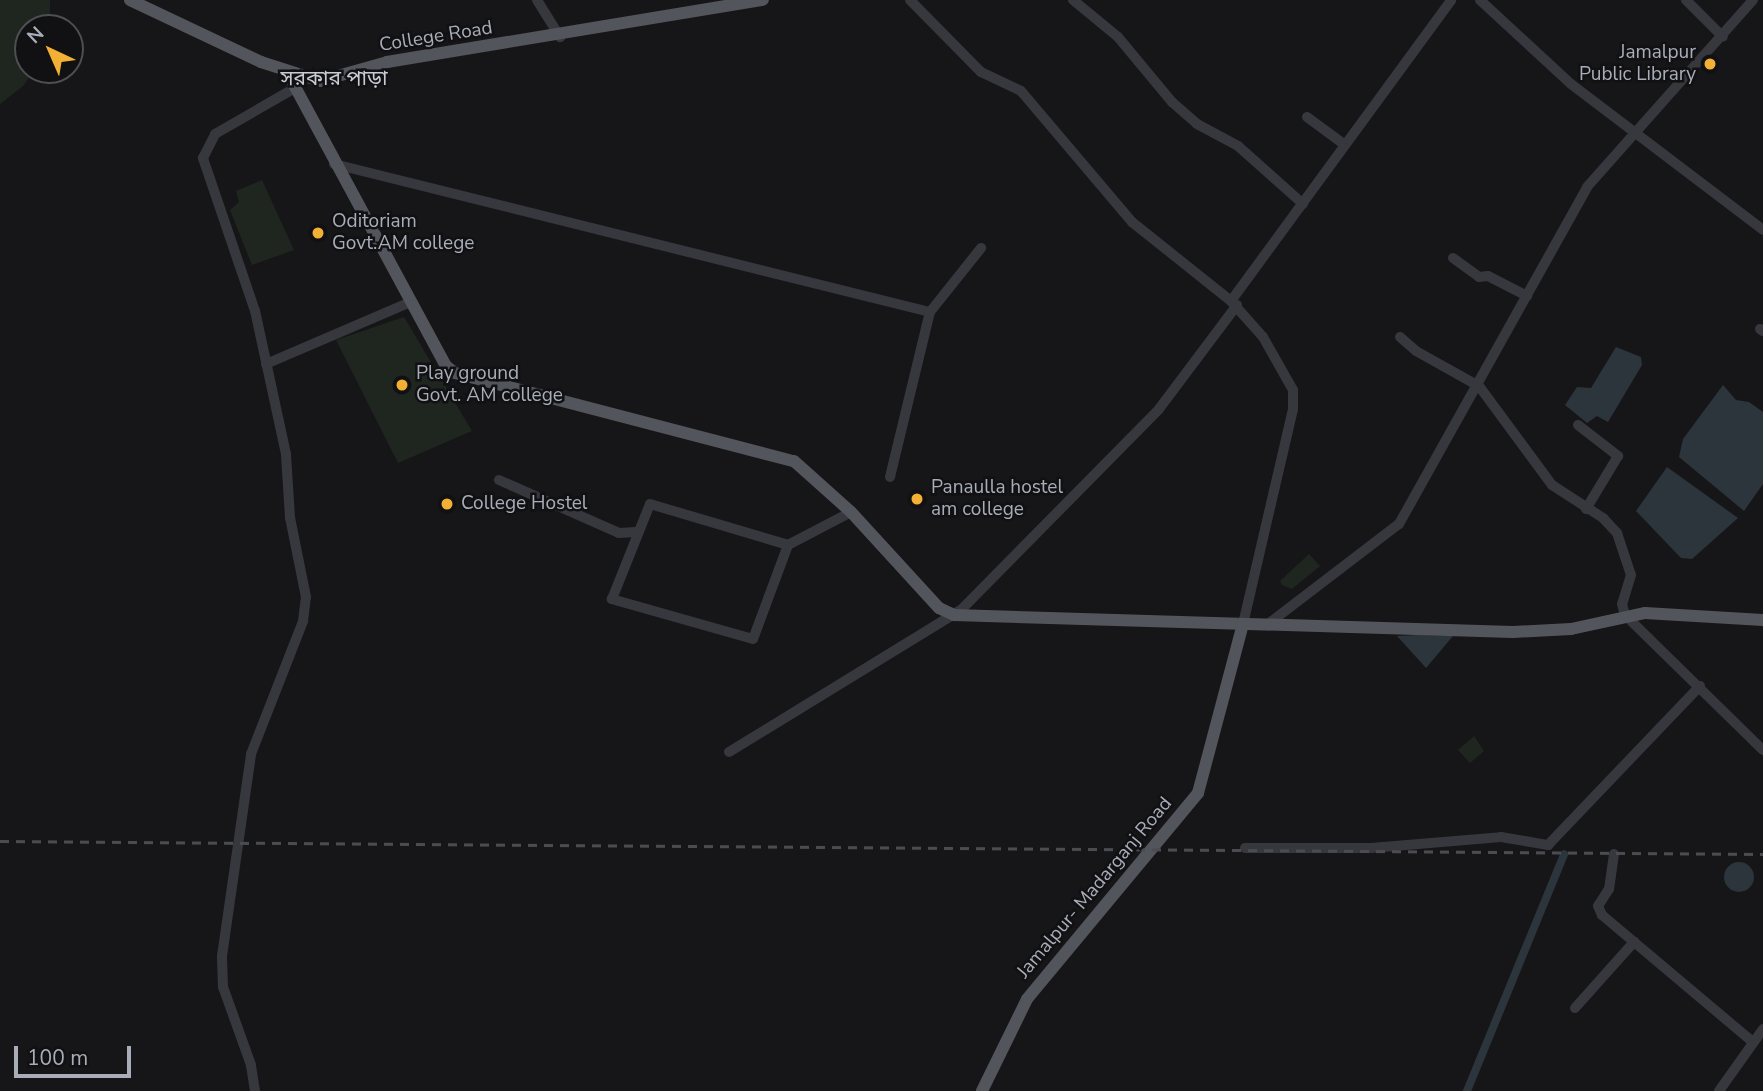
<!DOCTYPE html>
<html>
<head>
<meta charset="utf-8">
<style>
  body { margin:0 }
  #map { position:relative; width:1763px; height:1091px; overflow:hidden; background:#161618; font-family:"Nunito Sans","Noto Sans Bengali",sans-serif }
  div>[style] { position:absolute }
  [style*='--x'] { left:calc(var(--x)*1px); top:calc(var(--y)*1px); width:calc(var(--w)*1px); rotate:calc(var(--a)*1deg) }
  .green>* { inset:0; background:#1e261f }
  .water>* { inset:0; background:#2c353c }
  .round { border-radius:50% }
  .canal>* { height:8px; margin:-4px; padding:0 4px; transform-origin:4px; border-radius:4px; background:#2c353c }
  .minor>* { height:10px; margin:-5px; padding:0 5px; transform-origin:5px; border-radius:5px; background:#37383d }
  .major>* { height:12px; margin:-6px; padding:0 6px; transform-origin:6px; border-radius:6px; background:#53555c }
  .rail>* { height:2.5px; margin-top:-1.25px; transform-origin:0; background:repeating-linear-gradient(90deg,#4a4c52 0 9px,transparent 0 16px) }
  .dots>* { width:19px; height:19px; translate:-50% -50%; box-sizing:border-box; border:4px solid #111113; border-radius:50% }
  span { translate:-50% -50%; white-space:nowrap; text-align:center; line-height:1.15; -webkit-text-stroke:5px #111113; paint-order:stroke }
  .street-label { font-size:19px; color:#a8adb8 }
  .poi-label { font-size:19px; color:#a8adb8 }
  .right { translate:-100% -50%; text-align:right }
  .left { translate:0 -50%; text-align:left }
  .neighbourhood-label { font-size:21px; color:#c9ccd4 }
  .north { position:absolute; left:14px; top:14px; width:70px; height:70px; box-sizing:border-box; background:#111113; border:2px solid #4d4f55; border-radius:50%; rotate:316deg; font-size:19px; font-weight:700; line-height:28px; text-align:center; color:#a8adb8 }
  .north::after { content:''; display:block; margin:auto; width:24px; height:32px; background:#f2b134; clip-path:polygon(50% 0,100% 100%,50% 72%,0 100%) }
  .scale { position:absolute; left:14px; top:1046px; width:117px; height:32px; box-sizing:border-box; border:4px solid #a8adb8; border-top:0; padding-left:9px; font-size:21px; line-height:24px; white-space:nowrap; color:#a8adb8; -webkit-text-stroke:5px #111113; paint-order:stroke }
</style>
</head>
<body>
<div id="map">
  <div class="green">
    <i style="clip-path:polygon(0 0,50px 0,50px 28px,28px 28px,28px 70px,34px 70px,23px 86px,0 104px)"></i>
    <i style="clip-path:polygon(262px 180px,294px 250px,252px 265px,230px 210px,239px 202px,236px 191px)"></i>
    <i style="clip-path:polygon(404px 317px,472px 431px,398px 463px,336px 340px)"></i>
    <i style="clip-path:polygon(1309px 554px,1320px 566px,1292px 589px,1282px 585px,1280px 581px)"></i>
    <i style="clip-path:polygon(1474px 736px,1484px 751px,1470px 763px,1458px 750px)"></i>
  </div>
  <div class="water">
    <i style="clip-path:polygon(1616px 347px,1641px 357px,1642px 365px,1608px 422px,1597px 416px,1587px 423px,1565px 405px,1577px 387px,1591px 388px)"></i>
    <i style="clip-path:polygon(1723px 385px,1736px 400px,1749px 402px,1763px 412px,1763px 484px,1744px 511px,1679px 457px,1683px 439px)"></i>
    <i style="clip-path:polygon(1667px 467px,1738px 518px,1692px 559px,1681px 558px,1636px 511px)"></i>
    <i style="clip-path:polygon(1397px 636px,1418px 635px,1453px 636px,1426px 668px)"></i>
    <i class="round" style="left:1724px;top:862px;width:30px;height:30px"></i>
  </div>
  <div class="canal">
    <i style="--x:1467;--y:1091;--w:256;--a:-67.7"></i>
  </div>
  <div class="minor">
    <i style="--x:537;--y:0;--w:44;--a:58.1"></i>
    <i style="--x:910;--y:0;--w:101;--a:45.4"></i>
    <i style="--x:981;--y:72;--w:44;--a:25.4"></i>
    <i style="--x:1021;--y:91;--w:172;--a:49.7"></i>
    <i style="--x:1132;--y:222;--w:127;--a:38.6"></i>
    <i style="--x:1073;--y:0;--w:58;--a:39.4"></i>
    <i style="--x:1118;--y:37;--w:85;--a:50.3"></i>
    <i style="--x:1172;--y:102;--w:33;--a:41"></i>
    <i style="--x:1197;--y:124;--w:47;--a:28.2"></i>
    <i style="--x:1238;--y:146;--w:87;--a:41.7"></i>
    <i style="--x:1480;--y:0;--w:124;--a:42.7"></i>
    <i style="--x:1571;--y:84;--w:241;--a:37.2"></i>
    <i style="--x:1686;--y:0;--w:52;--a:45"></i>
    <i style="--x:1307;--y:117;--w:47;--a:36.4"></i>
    <i style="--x:334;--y:164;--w:614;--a:13.95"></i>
    <i style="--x:1453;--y:258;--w:32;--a:36"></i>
    <i style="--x:1479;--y:277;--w:9;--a:-6"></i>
    <i style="--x:1488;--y:276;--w:44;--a:27.1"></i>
    <i style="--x:1760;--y:329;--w:4;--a:34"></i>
    <i style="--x:1400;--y:337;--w:21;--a:41"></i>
    <i style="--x:1416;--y:351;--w:72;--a:29.1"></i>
    <i style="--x:1479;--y:386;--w:123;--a:53.6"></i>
    <i style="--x:1552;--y:485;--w:61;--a:32.9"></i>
    <i style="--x:1603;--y:518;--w:21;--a:47"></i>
    <i style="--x:1617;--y:533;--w:44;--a:71.6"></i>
    <i style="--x:1631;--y:575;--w:30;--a:107"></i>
    <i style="--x:1622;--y:604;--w:11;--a:75"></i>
    <i style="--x:1625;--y:615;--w:193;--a:44.4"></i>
    <i style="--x:266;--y:364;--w:155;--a:-23.2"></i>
    <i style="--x:1578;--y:425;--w:51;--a:37.8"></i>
    <i style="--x:1618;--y:456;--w:62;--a:121.1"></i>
    <i style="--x:890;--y:477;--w:170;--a:-76.4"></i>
    <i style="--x:930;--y:312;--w:82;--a:-51.4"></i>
    <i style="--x:499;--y:480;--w:131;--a:23.8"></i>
    <i style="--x:619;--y:533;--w:17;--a:-3"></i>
    <i style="--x:788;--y:545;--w:100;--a:110.4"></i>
    <i style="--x:753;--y:639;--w:147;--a:-164.2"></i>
    <i style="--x:612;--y:599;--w:102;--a:-68.2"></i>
    <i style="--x:650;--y:504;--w:144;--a:16.5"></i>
    <i style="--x:788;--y:545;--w:71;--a:-27.6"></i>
    <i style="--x:1243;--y:624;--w:221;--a:-76.9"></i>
    <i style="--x:1293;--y:409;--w:19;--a:-90"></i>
    <i style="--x:1293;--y:390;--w:61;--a:-119.5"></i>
    <i style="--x:1263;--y:337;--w:48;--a:-131.6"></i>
    <i style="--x:1231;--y:301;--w:373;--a:-53.8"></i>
    <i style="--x:1268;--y:624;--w:165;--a:-37.4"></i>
    <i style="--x:1399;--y:524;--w:386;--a:-60.8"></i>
    <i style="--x:1587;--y:187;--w:250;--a:-48.4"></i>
    <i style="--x:729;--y:752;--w:272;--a:-31.5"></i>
    <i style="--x:961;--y:610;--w:282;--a:-45.4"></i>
    <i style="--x:1159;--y:409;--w:130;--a:-53.1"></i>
    <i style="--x:1245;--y:848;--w:126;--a:0"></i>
    <i style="--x:1371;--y:848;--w:130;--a:-4.8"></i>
    <i style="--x:1501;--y:837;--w:48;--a:9.7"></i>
    <i style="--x:1548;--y:845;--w:220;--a:-46.3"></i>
    <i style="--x:1614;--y:854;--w:35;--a:98"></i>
    <i style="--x:1609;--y:889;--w:20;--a:123"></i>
    <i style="--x:1598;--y:906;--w:10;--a:66"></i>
    <i style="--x:1602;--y:915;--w:197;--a:40.1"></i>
    <i style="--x:1575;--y:1008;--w:89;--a:-48.2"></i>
    <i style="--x:255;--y:1091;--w:26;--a:-99"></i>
    <i style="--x:251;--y:1065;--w:83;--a:-109.7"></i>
    <i style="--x:223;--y:987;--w:31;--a:-92"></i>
    <i style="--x:222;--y:956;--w:204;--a:-81.8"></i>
    <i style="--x:251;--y:754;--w:143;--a:-68.6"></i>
    <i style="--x:303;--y:621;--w:24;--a:-83"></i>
    <i style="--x:306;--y:597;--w:81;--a:-101.4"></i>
    <i style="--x:290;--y:518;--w:64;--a:-93.6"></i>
    <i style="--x:286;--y:454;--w:146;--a:-102.2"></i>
    <i style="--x:255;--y:311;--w:162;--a:-108.8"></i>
    <i style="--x:203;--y:158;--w:27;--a:-63"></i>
    <i style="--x:215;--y:134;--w:92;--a:-29.9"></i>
    <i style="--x:1719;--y:1091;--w:76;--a:-54.6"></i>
  </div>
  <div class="major">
    <i style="--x:130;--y:0;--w:145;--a:25.3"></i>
    <i style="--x:261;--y:62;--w:62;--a:17.9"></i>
    <i style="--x:320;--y:81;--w:70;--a:-15.8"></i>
    <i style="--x:387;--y:62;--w:381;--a:-9.4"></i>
    <i style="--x:287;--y:72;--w:334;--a:61.6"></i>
    <i style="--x:446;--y:366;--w:11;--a:38"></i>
    <i style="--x:455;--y:373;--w:350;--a:14.6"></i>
    <i style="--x:794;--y:461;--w:76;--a:41.8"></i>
    <i style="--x:851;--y:512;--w:130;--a:47.5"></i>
    <i style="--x:939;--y:608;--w:17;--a:25"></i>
    <i style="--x:954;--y:615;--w:559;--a:1.74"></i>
    <i style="--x:1513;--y:632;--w:58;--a:-3"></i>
    <i style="--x:1571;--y:629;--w:76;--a:-12.2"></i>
    <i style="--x:1645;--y:613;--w:118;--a:3.4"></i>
    <i style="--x:982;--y:1091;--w:102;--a:-63.9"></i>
    <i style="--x:1027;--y:999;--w:268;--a:-50.3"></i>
    <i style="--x:1198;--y:793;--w:175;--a:-75.1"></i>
  </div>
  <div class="rail">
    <i style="--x:0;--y:841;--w:1763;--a:0.42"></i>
  </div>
  <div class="dots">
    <i style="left:1710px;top:64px;background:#f2b134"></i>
    <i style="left:318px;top:233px;background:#f2b134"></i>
    <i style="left:402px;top:385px;background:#f2b134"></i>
    <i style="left:917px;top:499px;background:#f2b134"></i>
    <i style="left:447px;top:504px;background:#f2b134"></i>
  </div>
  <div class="street-label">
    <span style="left:436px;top:37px;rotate:-9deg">College Road</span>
    <span style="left:1095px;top:888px;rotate:-50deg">Jamalpur- Madarganj Road</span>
  </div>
  <div class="poi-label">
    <span class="right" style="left:1696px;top:64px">Jamalpur<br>Public Library</span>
    <span class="left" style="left:332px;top:233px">Oditoriam<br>Govt.AM college</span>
    <span class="left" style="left:416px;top:385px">Play ground<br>Govt. AM college</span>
    <span class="left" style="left:931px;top:499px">Panaulla hostel<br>am college</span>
    <span class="left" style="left:461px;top:504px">College Hostel</span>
  </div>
  <div class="neighbourhood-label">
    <span style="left:334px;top:78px">সরকার পাড়া</span>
  </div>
  <div class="north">N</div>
  <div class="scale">100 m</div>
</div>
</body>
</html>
